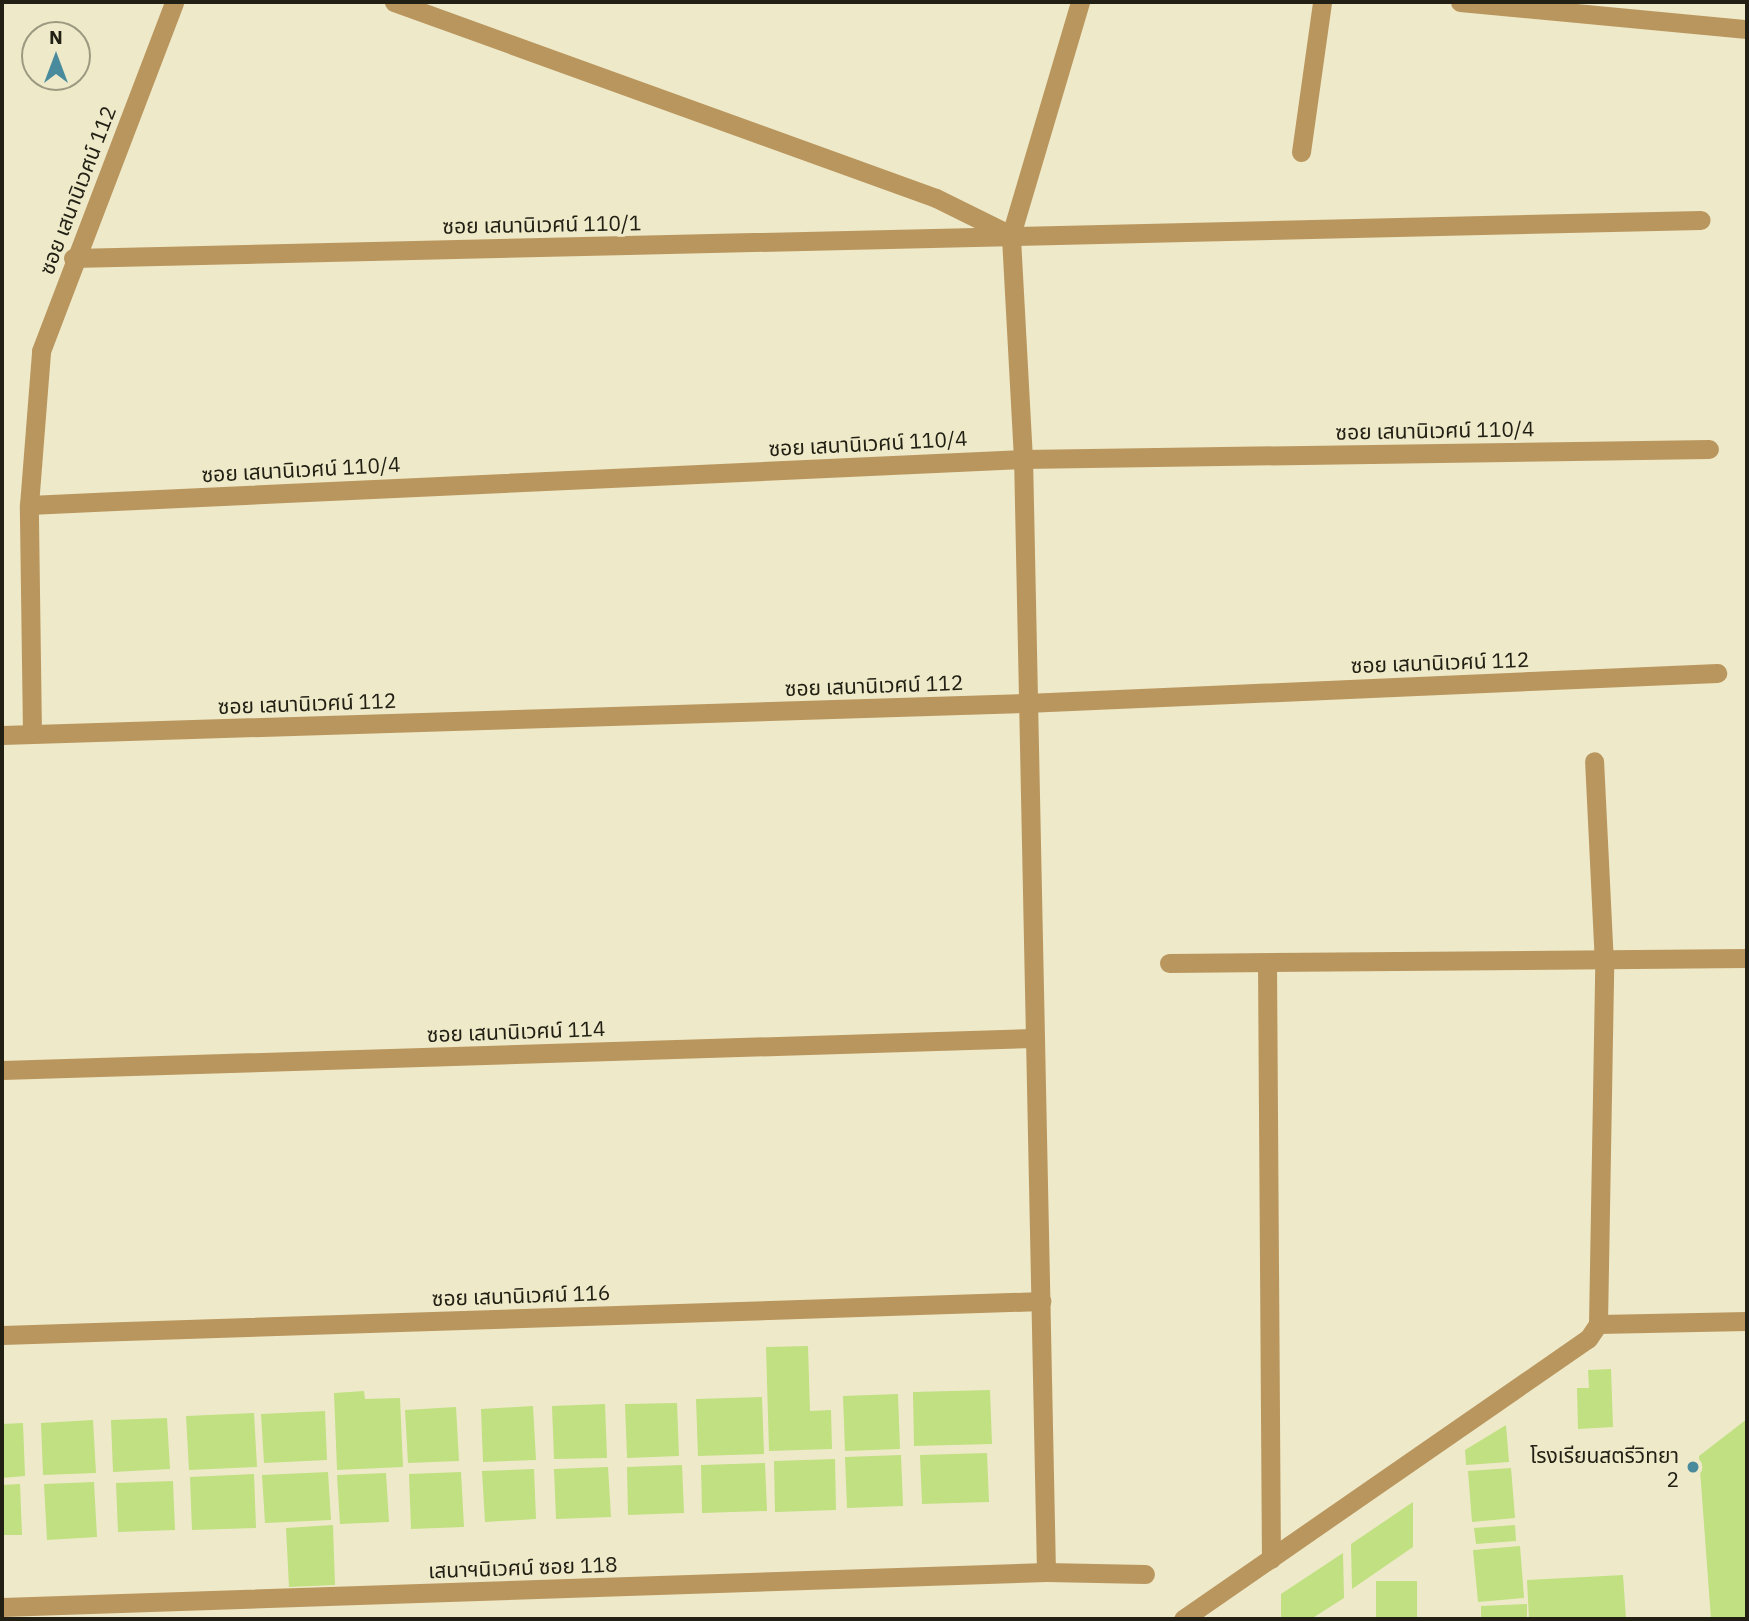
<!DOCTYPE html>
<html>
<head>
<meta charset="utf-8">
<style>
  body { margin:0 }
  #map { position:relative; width:1749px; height:1621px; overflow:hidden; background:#eeeac9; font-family:"IBM Plex Sans","Noto Sans Thai",sans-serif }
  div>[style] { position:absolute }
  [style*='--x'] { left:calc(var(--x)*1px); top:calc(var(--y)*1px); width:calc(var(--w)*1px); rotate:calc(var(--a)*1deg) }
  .building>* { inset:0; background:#c0e081 }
  .minor>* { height:19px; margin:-9.5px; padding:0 9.5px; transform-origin:9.5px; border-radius:9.5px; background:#ba965f }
  .dots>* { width:19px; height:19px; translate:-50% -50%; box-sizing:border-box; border:4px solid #eeeac9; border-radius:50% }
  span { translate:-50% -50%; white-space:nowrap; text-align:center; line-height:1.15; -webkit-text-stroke:6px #eeeac9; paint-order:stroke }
  .street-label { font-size:21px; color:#222014 }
  .poi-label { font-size:21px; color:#222014 }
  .right { translate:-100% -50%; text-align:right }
  .frame { position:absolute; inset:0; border:4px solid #222014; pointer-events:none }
  .north { position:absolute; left:21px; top:21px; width:70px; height:70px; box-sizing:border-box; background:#eeeac9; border:2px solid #9c9981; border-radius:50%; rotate:0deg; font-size:19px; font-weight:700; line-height:28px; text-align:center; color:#222014 }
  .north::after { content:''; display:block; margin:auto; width:24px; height:32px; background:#498b9c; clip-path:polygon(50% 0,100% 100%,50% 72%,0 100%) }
</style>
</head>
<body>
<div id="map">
  <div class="building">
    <i style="clip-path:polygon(808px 1346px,810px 1411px,831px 1410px,832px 1449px,769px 1451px,766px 1347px)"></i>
    <i style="clip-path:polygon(1611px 1369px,1613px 1427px,1578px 1429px,1577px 1388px,1589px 1388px,1588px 1370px)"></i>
    <i style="clip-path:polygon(990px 1390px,992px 1444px,914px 1446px,913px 1392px)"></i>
    <i style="clip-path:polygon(364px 1391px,365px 1399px,400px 1398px,403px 1467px,337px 1470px,334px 1393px)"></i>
    <i style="clip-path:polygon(898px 1394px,900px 1449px,845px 1451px,843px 1396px)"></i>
    <i style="clip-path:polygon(762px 1397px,764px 1454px,698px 1456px,696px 1399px)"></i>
    <i style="clip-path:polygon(677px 1403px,679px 1456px,627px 1458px,625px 1404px)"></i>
    <i style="clip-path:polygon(605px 1404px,607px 1458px,554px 1459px,552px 1406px)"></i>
    <i style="clip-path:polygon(533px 1406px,536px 1460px,483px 1462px,481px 1409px)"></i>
    <i style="clip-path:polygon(456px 1407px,459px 1461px,408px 1463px,405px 1410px)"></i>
    <i style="clip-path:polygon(325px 1411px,327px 1460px,264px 1463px,261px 1414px)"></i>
    <i style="clip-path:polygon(254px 1413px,257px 1467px,189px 1470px,186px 1416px)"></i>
    <i style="clip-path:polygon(167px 1418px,170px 1469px,113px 1472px,111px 1420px)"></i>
    <i style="clip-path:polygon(1747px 1419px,1747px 1619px,1711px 1619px,1699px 1456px)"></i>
    <i style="clip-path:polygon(93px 1420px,96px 1473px,43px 1475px,41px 1423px)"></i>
    <i style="clip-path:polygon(23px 1423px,25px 1476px,2px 1478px,2px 1424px)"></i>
    <i style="clip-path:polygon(1506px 1425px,1509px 1462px,1466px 1465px,1465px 1450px)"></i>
    <i style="clip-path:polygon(987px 1453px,989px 1502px,922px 1504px,920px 1455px)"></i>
    <i style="clip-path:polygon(901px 1455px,903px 1506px,847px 1508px,845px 1457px)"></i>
    <i style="clip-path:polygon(835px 1459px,836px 1510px,775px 1512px,774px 1461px)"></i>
    <i style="clip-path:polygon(765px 1463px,767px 1511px,702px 1513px,701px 1465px)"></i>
    <i style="clip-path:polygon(682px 1465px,684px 1513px,628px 1515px,627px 1467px)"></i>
    <i style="clip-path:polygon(608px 1467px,611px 1517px,556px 1519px,554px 1469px)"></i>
    <i style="clip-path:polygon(1511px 1468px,1515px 1518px,1472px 1522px,1468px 1471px)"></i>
    <i style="clip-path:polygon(534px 1469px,536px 1519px,485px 1522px,482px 1471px)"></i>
    <i style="clip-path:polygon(328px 1472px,331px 1520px,265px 1523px,262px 1475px)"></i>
    <i style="clip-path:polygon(461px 1472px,464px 1527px,411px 1529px,409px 1474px)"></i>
    <i style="clip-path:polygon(386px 1473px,389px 1522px,340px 1524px,337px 1475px)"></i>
    <i style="clip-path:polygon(254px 1474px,256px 1528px,192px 1530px,190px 1477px)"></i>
    <i style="clip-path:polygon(173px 1481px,175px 1530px,118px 1532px,116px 1483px)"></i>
    <i style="clip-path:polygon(94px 1482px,97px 1537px,47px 1540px,44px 1484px)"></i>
    <i style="clip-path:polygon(20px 1484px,22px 1535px,2px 1535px,2px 1485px)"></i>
    <i style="clip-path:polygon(1413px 1502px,1413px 1547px,1352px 1589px,1351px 1544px)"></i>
    <i style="clip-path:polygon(333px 1525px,335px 1585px,289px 1587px,286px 1528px)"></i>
    <i style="clip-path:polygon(1515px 1525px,1516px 1541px,1476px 1544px,1474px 1528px)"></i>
    <i style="clip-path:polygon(1520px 1546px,1524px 1598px,1478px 1602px,1473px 1550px)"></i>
    <i style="clip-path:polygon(1343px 1553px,1344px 1598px,1311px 1619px,1281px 1619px,1281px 1594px)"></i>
    <i style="clip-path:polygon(1623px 1575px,1626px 1619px,1529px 1619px,1527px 1580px)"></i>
    <i style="clip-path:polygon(1376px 1581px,1417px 1581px,1417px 1619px,1376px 1619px)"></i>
    <i style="clip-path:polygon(1527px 1604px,1527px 1619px,1481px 1619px,1481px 1606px)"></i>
  </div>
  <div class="minor">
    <i style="--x:394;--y:2;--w:576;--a:19.88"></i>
    <i style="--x:936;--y:198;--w:84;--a:26.3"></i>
    <i style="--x:1460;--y:2;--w:288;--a:5.4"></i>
    <i style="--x:1301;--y:152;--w:151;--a:-82"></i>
    <i style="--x:73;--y:258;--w:1628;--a:-1.34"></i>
    <i style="--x:29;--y:505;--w:995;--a:-2.65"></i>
    <i style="--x:1023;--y:459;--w:686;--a:-0.84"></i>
    <i style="--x:32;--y:734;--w:229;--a:-90.8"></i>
    <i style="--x:29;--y:505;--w:154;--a:-85.5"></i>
    <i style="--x:41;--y:351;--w:373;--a:-69.1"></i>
    <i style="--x:2;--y:735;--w:1024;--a:-1.79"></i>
    <i style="--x:1026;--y:703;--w:692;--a:-2.49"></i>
    <i style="--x:1169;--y:963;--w:578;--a:-0.5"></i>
    <i style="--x:1267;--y:963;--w:596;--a:89.62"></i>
    <i style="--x:2;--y:1070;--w:1031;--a:-1.78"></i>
    <i style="--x:1598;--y:1324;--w:149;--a:-1.2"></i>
    <i style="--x:2;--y:1335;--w:1040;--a:-1.87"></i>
    <i style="--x:1046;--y:1572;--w:1113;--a:-91.18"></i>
    <i style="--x:1023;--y:459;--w:224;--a:-93.1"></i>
    <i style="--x:1011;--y:235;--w:243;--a:-73.5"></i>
    <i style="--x:2;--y:1607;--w:1045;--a:-1.92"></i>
    <i style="--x:1046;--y:1572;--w:99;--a:1.2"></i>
    <i style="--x:1183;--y:1619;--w:492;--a:-34.7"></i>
    <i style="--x:1588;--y:1339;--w:18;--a:-56"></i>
    <i style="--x:1598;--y:1324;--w:360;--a:-89"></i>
    <i style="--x:1604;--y:964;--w:203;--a:-92.8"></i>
  </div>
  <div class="dots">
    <i style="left:1693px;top:1467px;background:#498b9c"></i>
  </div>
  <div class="street-label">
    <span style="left:77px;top:190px;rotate:-69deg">ซอย เสนานิเวศน์ 112</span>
    <span style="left:542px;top:224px;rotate:-1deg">ซอย เสนานิเวศน์ 110/1</span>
    <span style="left:1435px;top:430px;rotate:-1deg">ซอย เสนานิเวศน์ 110/4</span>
    <span style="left:868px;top:443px;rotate:-3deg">ซอย เสนานิเวศน์ 110/4</span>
    <span style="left:301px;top:469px;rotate:-3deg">ซอย เสนานิเวศน์ 110/4</span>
    <span style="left:1440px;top:662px;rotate:-2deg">ซอย เสนานิเวศน์ 112</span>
    <span style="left:874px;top:685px;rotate:-2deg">ซอย เสนานิเวศน์ 112</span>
    <span style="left:307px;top:703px;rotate:-2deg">ซอย เสนานิเวศน์ 112</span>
    <span style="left:516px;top:1031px;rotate:-2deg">ซอย เสนานิเวศน์ 114</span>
    <span style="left:521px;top:1295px;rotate:-2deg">ซอย เสนานิเวศน์ 116</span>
    <span style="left:523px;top:1567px;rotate:-2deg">เสนาฯนิเวศน์ ซอย 118</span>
  </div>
  <div class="poi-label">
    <span class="right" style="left:1679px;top:1467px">โรงเรียนสตรีวิทยา<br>2</span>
  </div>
  <div class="frame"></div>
  <div class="north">N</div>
</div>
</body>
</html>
